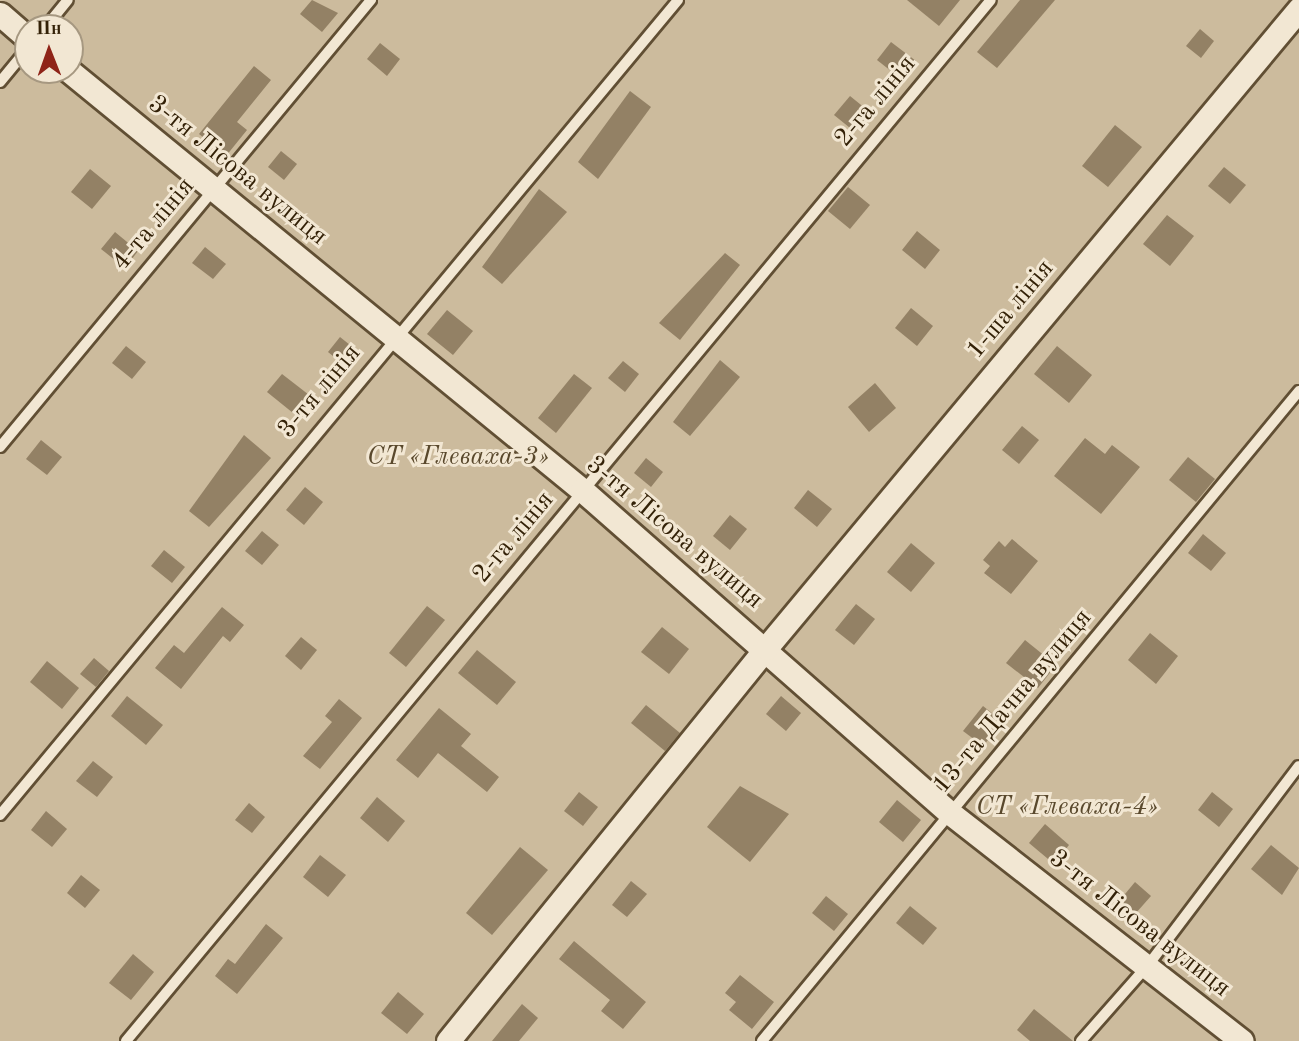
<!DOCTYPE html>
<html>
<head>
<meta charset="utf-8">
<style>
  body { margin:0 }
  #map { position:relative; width:1299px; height:1041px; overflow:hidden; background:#ebdabc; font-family:"Old Standard TT",serif }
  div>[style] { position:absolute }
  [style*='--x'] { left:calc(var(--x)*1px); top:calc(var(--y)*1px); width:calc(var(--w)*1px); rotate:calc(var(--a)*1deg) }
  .green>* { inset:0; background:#ccbb9d }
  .building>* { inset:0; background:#938165 }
  .roads { filter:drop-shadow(2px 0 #614f34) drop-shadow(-2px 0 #614f34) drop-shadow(0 2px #614f34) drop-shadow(0 -2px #614f34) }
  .service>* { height:10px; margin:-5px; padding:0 5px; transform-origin:5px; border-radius:5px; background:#f2e7d3 }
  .minor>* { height:23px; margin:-11.5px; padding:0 11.5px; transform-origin:11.5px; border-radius:11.5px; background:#f2e7d3 }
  span { translate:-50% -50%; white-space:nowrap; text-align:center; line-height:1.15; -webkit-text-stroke:6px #f2e7d3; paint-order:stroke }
  .street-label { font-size:26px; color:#332107 }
  .park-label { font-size:26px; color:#59482c; font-style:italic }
  .north { position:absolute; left:14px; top:14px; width:70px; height:70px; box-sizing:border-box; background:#f2e7d3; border:2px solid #a69881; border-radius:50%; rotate:359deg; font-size:19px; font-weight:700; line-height:28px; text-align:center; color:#332107 }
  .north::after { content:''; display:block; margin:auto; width:24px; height:32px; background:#8f2418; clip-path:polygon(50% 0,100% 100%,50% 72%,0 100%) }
</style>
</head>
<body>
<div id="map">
  <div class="green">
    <i style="clip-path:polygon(evenodd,0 0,1299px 0,1299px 1041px,0 1041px,0 0,28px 28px,70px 28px,70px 70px,28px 70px,28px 28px)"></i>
  </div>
  <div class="building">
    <i style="clip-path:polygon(312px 0,338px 13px,322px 32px,300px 14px)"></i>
    <i style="clip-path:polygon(907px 0,960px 0,939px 26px)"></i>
    <i style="clip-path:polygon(1020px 0,1055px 0,997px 68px,977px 52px)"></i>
    <i style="clip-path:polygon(1200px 29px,1214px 41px,1201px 58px,1186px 46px)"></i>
    <i style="clip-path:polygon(891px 42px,916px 61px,901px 79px,877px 60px)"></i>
    <i style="clip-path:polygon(380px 43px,400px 59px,387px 76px,367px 59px)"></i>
    <i style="clip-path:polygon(254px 66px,271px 80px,237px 122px,247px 130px,226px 156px,199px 134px)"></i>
    <i style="clip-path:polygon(630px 91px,651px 107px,598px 179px,578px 162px)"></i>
    <i style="clip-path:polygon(850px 96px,871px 113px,855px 132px,834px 115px)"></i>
    <i style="clip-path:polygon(1115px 125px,1142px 147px,1108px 187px,1082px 166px)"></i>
    <i style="clip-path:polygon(281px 151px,297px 164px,284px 180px,268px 167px)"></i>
    <i style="clip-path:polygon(1224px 167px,1246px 185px,1230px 204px,1208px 186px)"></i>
    <i style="clip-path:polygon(90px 169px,111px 186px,92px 209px,71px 192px)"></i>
    <i style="clip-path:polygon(848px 187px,870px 205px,850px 229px,828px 211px)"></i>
    <i style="clip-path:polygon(539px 189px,567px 212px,502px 284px,482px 267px)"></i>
    <i style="clip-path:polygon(1167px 215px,1194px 236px,1170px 266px,1143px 244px)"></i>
    <i style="clip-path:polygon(917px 231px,940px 250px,925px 269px,902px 250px)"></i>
    <i style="clip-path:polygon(115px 232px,138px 251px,125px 268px,101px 249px)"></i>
    <i style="clip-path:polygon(205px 247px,226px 264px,213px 279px,192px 263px)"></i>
    <i style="clip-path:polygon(725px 253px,740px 265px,680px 340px,659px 323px)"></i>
    <i style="clip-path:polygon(911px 308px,933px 326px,917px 346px,895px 328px)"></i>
    <i style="clip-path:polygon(447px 310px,473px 331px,453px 355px,427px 334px)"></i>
    <i style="clip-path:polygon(340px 337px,355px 349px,343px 364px,328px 352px)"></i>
    <i style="clip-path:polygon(126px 346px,146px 362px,132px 379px,112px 363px)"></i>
    <i style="clip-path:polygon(1057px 346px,1092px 375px,1069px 403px,1034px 374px)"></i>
    <i style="clip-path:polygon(720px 360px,740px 377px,690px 436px,673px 422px)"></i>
    <i style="clip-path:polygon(623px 361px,639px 374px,625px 392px,608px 378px)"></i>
    <i style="clip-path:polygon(282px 374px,313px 398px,298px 417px,267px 392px)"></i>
    <i style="clip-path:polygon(574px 374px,592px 388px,556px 433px,538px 418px)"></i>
    <i style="clip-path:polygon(875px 383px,896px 408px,869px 432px,848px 407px)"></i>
    <i style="clip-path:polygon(1022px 426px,1039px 440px,1019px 464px,1002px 450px)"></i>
    <i style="clip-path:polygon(244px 435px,271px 458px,209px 527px,189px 511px)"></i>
    <i style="clip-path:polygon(1085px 438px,1105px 454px,1112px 445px,1140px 467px,1101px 514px,1054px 476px)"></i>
    <i style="clip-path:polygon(41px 440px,62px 457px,47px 475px,26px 459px)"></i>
    <i style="clip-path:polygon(1188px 457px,1215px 479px,1196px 502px,1169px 480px)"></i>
    <i style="clip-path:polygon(646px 458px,663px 472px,651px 487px,634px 473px)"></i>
    <i style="clip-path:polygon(305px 487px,323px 502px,304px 525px,286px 510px)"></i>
    <i style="clip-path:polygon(808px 490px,832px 509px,817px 527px,794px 508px)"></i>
    <i style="clip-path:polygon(730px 515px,747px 529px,730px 550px,713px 536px)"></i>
    <i style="clip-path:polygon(262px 531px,279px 545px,262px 565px,245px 551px)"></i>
    <i style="clip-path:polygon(1203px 534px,1226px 553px,1211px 571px,1188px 553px)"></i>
    <i style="clip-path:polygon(1012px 539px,1038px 561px,1011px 594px,984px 573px,990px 566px,983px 560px,999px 541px,1005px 547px)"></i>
    <i style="clip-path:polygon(911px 543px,935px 563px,911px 592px,887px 572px)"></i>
    <i style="clip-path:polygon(164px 550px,185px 567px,172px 583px,151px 566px)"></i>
    <i style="clip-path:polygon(856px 604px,875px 619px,854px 645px,835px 630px)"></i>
    <i style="clip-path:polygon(427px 606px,445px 620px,406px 667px,389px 653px)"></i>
    <i style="clip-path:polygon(222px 607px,244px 625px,230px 642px,223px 636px,181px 689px,155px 668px,174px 645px,184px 653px)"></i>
    <i style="clip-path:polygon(662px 627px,689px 649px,669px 674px,641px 652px)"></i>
    <i style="clip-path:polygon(1150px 633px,1178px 656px,1156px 684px,1128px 660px)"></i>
    <i style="clip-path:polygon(301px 637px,317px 650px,301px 670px,285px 656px)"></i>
    <i style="clip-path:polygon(1025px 640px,1056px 665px,1038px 688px,1006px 663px)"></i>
    <i style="clip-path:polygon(477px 650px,516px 682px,497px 705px,458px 673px)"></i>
    <i style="clip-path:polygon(94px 658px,109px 671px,96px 687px,80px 674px)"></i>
    <i style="clip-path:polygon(47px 661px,79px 688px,62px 709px,30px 682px)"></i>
    <i style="clip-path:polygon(127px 696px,163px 725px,146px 745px,111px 716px)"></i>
    <i style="clip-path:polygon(781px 696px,801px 713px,786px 731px,766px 714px)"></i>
    <i style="clip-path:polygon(339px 699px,362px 718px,320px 769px,303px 756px,332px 722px,325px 716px)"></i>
    <i style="clip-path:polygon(646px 705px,680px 733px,665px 751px,631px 723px)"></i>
    <i style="clip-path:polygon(983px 706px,1003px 722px,983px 746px,963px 731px)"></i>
    <i style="clip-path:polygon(439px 708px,471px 734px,461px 746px,499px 777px,487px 792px,438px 753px,418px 778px,396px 760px)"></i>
    <i style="clip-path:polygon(93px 761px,113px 777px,97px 797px,76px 781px)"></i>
    <i style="clip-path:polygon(740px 786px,789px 814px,750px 862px,707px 827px)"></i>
    <i style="clip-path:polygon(579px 792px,598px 807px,583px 826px,564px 811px)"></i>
    <i style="clip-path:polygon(1212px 792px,1233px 809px,1219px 827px,1198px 810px)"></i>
    <i style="clip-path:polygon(377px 797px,405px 821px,388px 842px,360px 818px)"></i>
    <i style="clip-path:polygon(897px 800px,921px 820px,903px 842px,879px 822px)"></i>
    <i style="clip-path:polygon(249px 803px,265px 817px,252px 833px,235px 820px)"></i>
    <i style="clip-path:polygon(46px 811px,67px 829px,52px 847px,31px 830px)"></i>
    <i style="clip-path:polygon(1045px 824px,1069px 845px,1054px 864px,1029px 843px)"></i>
    <i style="clip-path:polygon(1271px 845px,1299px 868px,1282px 895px,1251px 869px)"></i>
    <i style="clip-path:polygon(520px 847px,548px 870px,492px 935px,466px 913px)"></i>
    <i style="clip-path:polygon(320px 855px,346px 875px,328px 897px,303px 877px)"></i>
    <i style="clip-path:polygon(81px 875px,100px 890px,85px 908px,67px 893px)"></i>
    <i style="clip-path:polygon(631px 881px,647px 894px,627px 917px,612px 905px)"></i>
    <i style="clip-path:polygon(1135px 882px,1151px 896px,1136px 913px,1120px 900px)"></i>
    <i style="clip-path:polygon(826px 896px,848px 914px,834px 931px,812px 913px)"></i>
    <i style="clip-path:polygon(910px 906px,937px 928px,923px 945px,896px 923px)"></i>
    <i style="clip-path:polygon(266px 924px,283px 938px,237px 994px,215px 976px,228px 959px,235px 964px)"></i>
    <i style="clip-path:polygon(574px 941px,646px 1002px,623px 1029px,601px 1011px,610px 1000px,559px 959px)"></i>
    <i style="clip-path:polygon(133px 954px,154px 972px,131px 1000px,109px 983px)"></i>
    <i style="clip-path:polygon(740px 975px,774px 1002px,752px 1029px,729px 1010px,736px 1002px,725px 993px)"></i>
    <i style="clip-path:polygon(398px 992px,424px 1014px,407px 1034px,381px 1013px)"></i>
    <i style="clip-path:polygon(522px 1004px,538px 1018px,519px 1041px,492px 1041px)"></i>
    <i style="clip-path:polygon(1034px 1009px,1073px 1041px,1030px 1041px,1017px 1030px)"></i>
  </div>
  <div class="roads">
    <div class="service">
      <i style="--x:45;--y:28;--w:36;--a:-51"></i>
      <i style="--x:0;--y:82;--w:44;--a:-50.5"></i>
      <i style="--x:0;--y:447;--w:581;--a:-50.31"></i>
      <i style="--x:0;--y:815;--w:1060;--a:-50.24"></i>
      <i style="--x:126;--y:1041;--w:1353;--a:-50.28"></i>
      <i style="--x:762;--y:1041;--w:843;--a:-50.44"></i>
      <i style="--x:1081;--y:1041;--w:103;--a:-48.6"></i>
      <i style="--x:1149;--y:964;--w:248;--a:-52.9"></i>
    </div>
    <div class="minor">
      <i style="--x:0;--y:14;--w:37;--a:41"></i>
      <i style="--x:68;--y:70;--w:664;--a:39.25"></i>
      <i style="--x:582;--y:490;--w:490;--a:41.3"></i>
      <i style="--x:950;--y:813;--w:370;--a:38"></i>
      <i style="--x:448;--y:1041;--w:506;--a:-51.02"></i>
      <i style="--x:766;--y:648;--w:832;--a:-50.17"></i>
    </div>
  </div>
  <div class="street-label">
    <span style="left:876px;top:102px;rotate:-50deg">2-га лінія</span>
    <span style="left:237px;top:171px;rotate:39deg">3-тя Лісова вулиця</span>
    <span style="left:154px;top:225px;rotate:-50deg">4-та лінія</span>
    <span style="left:1011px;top:310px;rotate:-50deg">1-ша лінія</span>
    <span style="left:320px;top:392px;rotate:-50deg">3-тя лінія</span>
    <span style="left:674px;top:533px;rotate:40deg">3-тя Лісова вулиця</span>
    <span style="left:514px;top:538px;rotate:-50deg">2-га лінія</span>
    <span style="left:1013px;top:702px;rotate:-50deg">13-та Дачна вулиця</span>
    <span style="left:1139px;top:924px;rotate:38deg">3-тя Лісова вулиця</span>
  </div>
  <div class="park-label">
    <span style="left:458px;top:458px">СТ «Глеваха-3»</span>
    <span style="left:1067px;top:808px">СТ «Глеваха-4»</span>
  </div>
  <div class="north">Пн</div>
</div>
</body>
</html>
